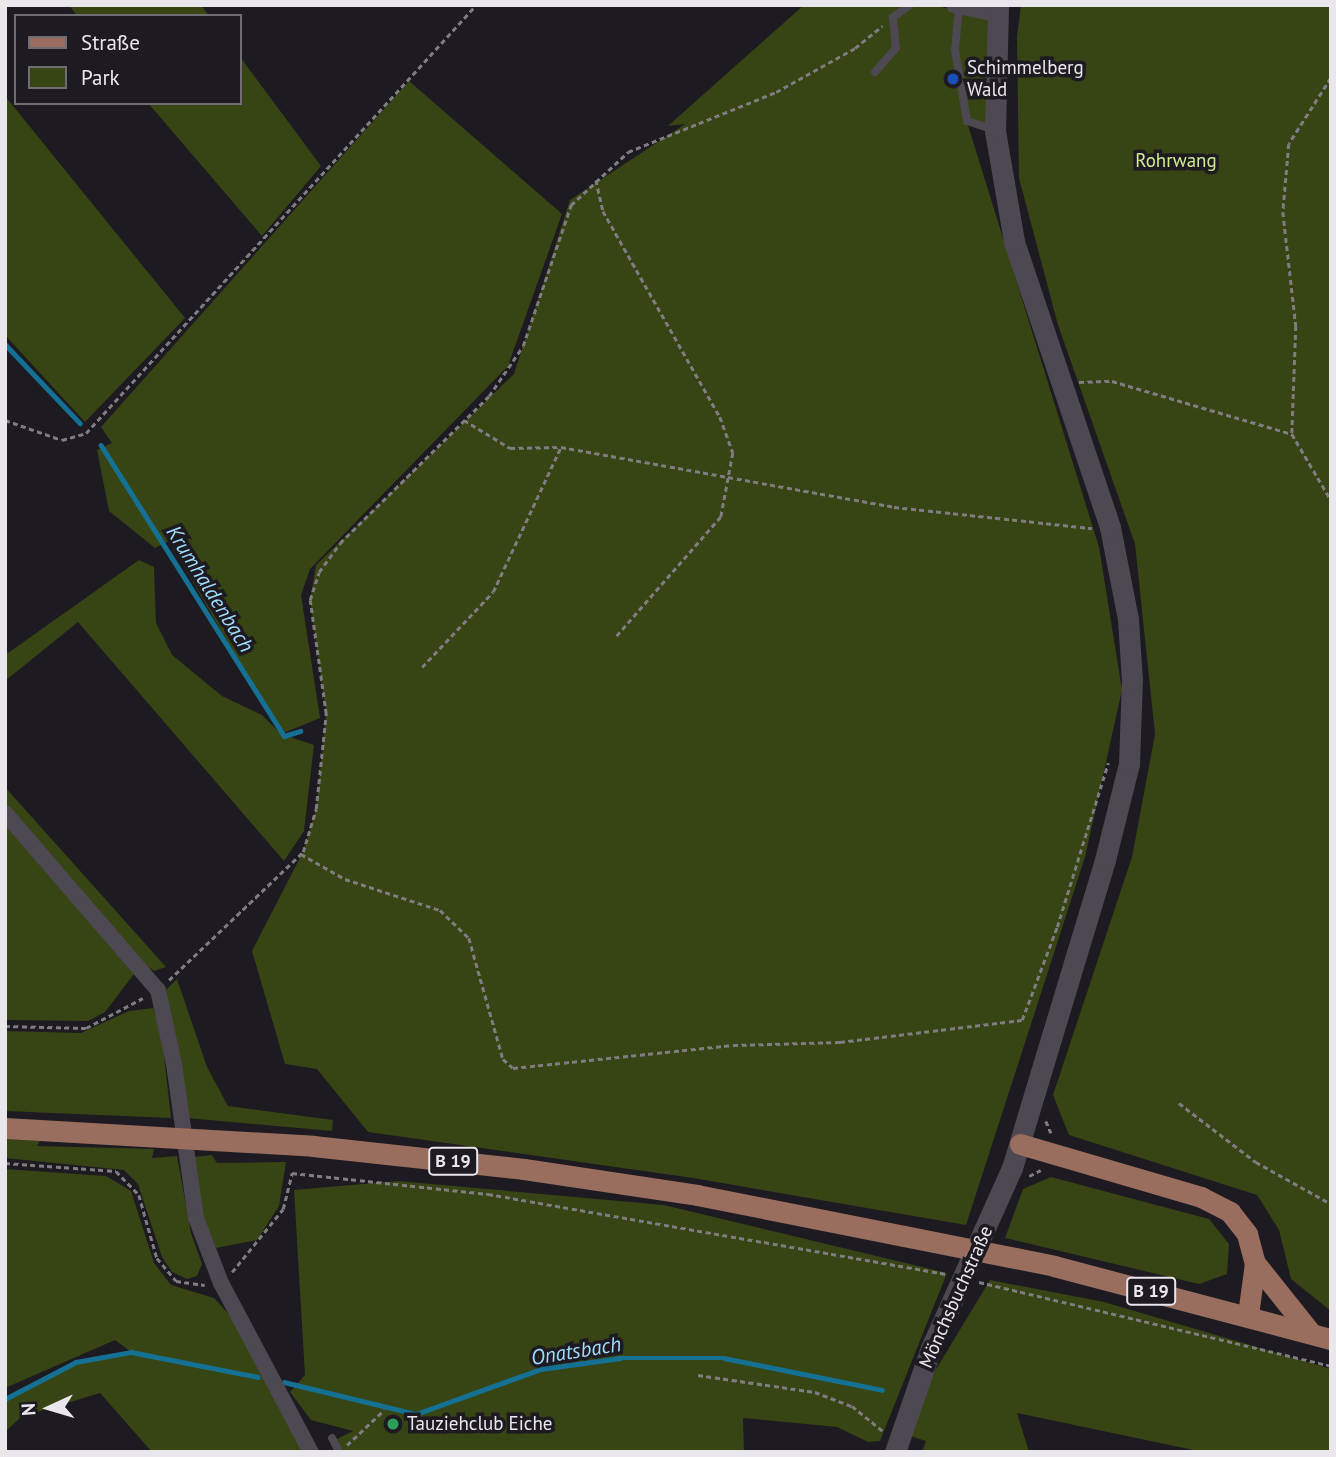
<!DOCTYPE html>
<html>
<head>
<meta charset="utf-8">
<style>
  body { margin:0 }
  #map { position:relative; width:1336px; height:1457px; overflow:hidden; background:#1e1a21; font-family:"PT Sans",sans-serif }
  div>[style] { position:absolute }
  [style*='--x'] { left:calc(var(--x)*1px); top:calc(var(--y)*1px); width:calc(var(--w)*1px); rotate:calc(var(--a)*1deg) }
  .green>* { inset:0; background:#374413 }
  .stream>* { height:4.5px; margin:-2.25px; padding:0 2.25px; transform-origin:2.25px; border-radius:2.25px; background:#147194 }
  .path>* { height:2.5px; margin-top:-1.25px; transform-origin:0; background:repeating-linear-gradient(90deg,#7f7c82 0 5px,transparent 0 8.5px) }
  .lane>* { height:8px; margin:-4px; padding:0 4px; transform-origin:4px; border-radius:4px; background:#4d4851 }
  .street>* { height:16px; margin:-8px; padding:0 8px; transform-origin:8px; border-radius:8px; background:#4d4851 }
  .secondary>* { height:21px; margin:-10.5px; padding:0 10.5px; transform-origin:10.5px; border-radius:10.5px; background:#4d4851 }
  .primary>* { height:21px; margin:-10.5px; padding:0 10.5px; transform-origin:10.5px; border-radius:10.5px; background:#9a6e5e }
  .dots>* { width:19px; height:19px; translate:-50% -50%; box-sizing:border-box; border:4px solid #1e1a21; border-radius:50% }
  span { translate:-50% -50%; white-space:nowrap; text-align:center; line-height:1.15; -webkit-text-stroke:7px #1e1a21; paint-order:stroke }
  .shield-label span { padding:2px 5px; background:#1e1a21; border:2px solid; border-radius:5px; -webkit-text-stroke-width:0 }
  .shield-label { font-size:18px; color:#e9e7ec; font-weight:700 }
  .poi-label { font-size:19px; color:#e9e7ec }
  .left { translate:0 -50%; text-align:left }
  .park-label { font-size:19px; color:#cfee8d }
  .street-label { font-size:19px; color:#e9e7ec }
  .water-label { font-size:21px; color:#a0defd; font-style:italic }
  .frame { position:absolute; inset:0; border:7px solid #e9e7ec; pointer-events:none }
  .legend { position:absolute; left:14px; top:14px; width:228px; height:91px; box-sizing:border-box; background:#1e1a21; border:2px solid #6f6c72; margin:0; padding:9px 12px; list-style:none; font-size:21px; color:#e9e7ec }
  .legend li { display:flex; align-items:center; gap:14px; height:35px }
  .legend b { width:35px; border:2px solid #6f6c72 }
  .north { position:absolute; left:14px; top:1373px; width:70px; height:70px; -webkit-text-stroke:5px #1e1a21; paint-order:stroke; rotate:266deg; font-size:19px; font-weight:700; line-height:28px; text-align:center; color:#e9e7ec }
  .north::after { content:''; display:block; margin:auto; width:24px; height:32px; background:#e9e7ec; clip-path:polygon(50% 0,100% 100%,50% 72%,0 100%) }
</style>
</head>
<body>
<div id="map">
  <div class="green">
    <i style="clip-path:polygon(69px 5px,201px 5px,209px 16px,77px 16px)"></i>
    <i style="clip-path:polygon(804px 5px,934px 5px,991px 20px,991px 129px,967px 122px,1099px 547px,1122px 690px,1085px 857px,966px 1225px,693px 1178px,368px 1132px,317px 1069px,285px 1064px,252px 951px,303px 852px,316px 809px,326px 714px,310px 600px,316px 565px,514px 374px,570px 200px,685px 124px,668px 126px)"></i>
    <i style="clip-path:polygon(1021px 5px,1331px 5px,1331px 1311px,1291px 1279px,1279px 1230px,1257px 1195px,1069px 1135px,1053px 1095px,1132px 857px,1155px 734px,1135px 544px,1058px 325px,1019px 178px,1017px 37px)"></i>
    <i style="clip-path:polygon(240px 57px,321px 166px,262px 236px,148px 103px,240px 103px)"></i>
    <i style="clip-path:polygon(409px 81px,562px 214px,508px 366px,310px 569px,301px 595px,320px 718px,281px 734px,314px 745px,304px 831px,284px 861px,78px 622px,5px 681px,5px 650px,8px 653px,139px 560px,154px 567px,156px 623px,172px 655px,222px 696px,262px 715px,281px 734px,169px 541px,155px 548px,109px 511px,97px 450px,112px 443px,101px 427px)"></i>
    <i style="clip-path:polygon(5px 96px,185px 318px,85px 422px,5px 335px)"></i>
    <i style="clip-path:polygon(5px 787px,166px 967px,154px 971px,143px 963px,5px 805px)"></i>
    <i style="clip-path:polygon(5px 824px,134px 974px,105px 1012px,88px 1021px,5px 1020px)"></i>
    <i style="clip-path:polygon(177px 979px,207px 1067px,228px 1106px,333px 1120px,332px 1131px,187px 1118px,166px 990px)"></i>
    <i style="clip-path:polygon(153px 1008px,161px 1029px,171px 1118px,5px 1111px,5px 1031px,81px 1033px,129px 1011px)"></i>
    <i style="clip-path:polygon(5px 1139px,40px 1141px,37px 1146px,154px 1149px,152px 1158px,177px 1156px,191px 1233px,202px 1264px,197px 1276px,187px 1279px,172px 1272px,162px 1257px,138px 1184px,124px 1170px,5px 1158px)"></i>
    <i style="clip-path:polygon(212px 1155px,217px 1163px,286px 1162px,279px 1206px,257px 1240px,216px 1248px,201px 1213px,194px 1157px)"></i>
    <i style="clip-path:polygon(5px 1169px,106px 1176px,131px 1191px,154px 1263px,171px 1285px,214px 1298px,234px 1320px,303px 1452px,152px 1452px,100px 1393px,21px 1417px,5px 1432px,7px 1397px,76px 1362px,130px 1351px,115px 1340px,5px 1388px)"></i>
    <i style="clip-path:polygon(1051px 1177px,1209px 1219px,1229px 1244px,1227px 1274px,1199px 1284px,1005px 1238px,1023px 1189px)"></i>
    <i style="clip-path:polygon(398px 1181px,664px 1205px,947px 1273px,880px 1441px,868px 1442px,837px 1427px,743px 1418px,744px 1452px,341px 1452px,335px 1440px,353px 1431px,311px 1420px,290px 1392px,305px 1375px,294px 1190px)"></i>
    <i style="clip-path:polygon(990px 1280px,1104px 1302px,1331px 1369px,1331px 1452px,1203px 1452px,1017px 1413px,1029px 1452px,922px 1452px,926px 1441px,907px 1435px,935px 1371px)"></i>
  </div>
  <div class="stream">
    <i style="--x:5;--y:344;--w:109;--a:46.5"></i>
    <i style="--x:101;--y:445;--w:344;--a:57.8"></i>
    <i style="--x:284;--y:736;--w:17;--a:-17"></i>
    <i style="--x:284;--y:1382;--w:136;--a:13.6"></i>
    <i style="--x:416;--y:1414;--w:133;--a:-19.8"></i>
    <i style="--x:541;--y:1369;--w:80;--a:-7.9"></i>
    <i style="--x:620;--y:1358;--w:104;--a:0"></i>
    <i style="--x:724;--y:1358;--w:161;--a:11.4"></i>
    <i style="--x:5;--y:1399;--w:80;--a:-27.5"></i>
    <i style="--x:76;--y:1362;--w:56;--a:-10.3"></i>
    <i style="--x:131;--y:1352;--w:129;--a:11.1"></i>
  </div>
  <div class="path">
    <i style="--x:1331;--y:78;--w:78;--a:122.5"></i>
    <i style="--x:1289;--y:144;--w:68;--a:95"></i>
    <i style="--x:1283;--y:212;--w:115;--a:83.5"></i>
    <i style="--x:1296;--y:326;--w:108;--a:92.1"></i>
    <i style="--x:1292;--y:434;--w:77;--a:59.4"></i>
    <i style="--x:596;--y:180;--w:32;--a:77"></i>
    <i style="--x:603;--y:211;--w:237;--a:60.4"></i>
    <i style="--x:720;--y:417;--w:38;--a:70"></i>
    <i style="--x:733;--y:453;--w:65;--a:100.6"></i>
    <i style="--x:721;--y:517;--w:159;--a:131.2"></i>
    <i style="--x:1079;--y:382;--w:33;--a:-2"></i>
    <i style="--x:1112;--y:381;--w:188;--a:16.4"></i>
    <i style="--x:5;--y:420;--w:60;--a:19.3"></i>
    <i style="--x:62;--y:440;--w:25;--a:-16"></i>
    <i style="--x:86;--y:433;--w:579;--a:-47.66"></i>
    <i style="--x:464;--y:420;--w:54;--a:31.3"></i>
    <i style="--x:510;--y:448;--w:51;--a:-1.1"></i>
    <i style="--x:422;--y:667;--w:103;--a:-46.6"></i>
    <i style="--x:493;--y:592;--w:160;--a:-64.9"></i>
    <i style="--x:561;--y:447;--w:338;--a:10.2"></i>
    <i style="--x:894;--y:507;--w:199;--a:6.1"></i>
    <i style="--x:301;--y:854;--w:51;--a:29.6"></i>
    <i style="--x:345;--y:879;--w:100;--a:18.1"></i>
    <i style="--x:440;--y:910;--w:40;--a:44"></i>
    <i style="--x:469;--y:938;--w:126;--a:74.3"></i>
    <i style="--x:503;--y:1059;--w:13;--a:42"></i>
    <i style="--x:513;--y:1068;--w:221;--a:-6"></i>
    <i style="--x:733;--y:1045;--w:107;--a:-1.6"></i>
    <i style="--x:840;--y:1042;--w:183;--a:-6.9"></i>
    <i style="--x:1022;--y:1020;--w:99;--a:-69.4"></i>
    <i style="--x:1057;--y:927;--w:172;--a:-72.7"></i>
    <i style="--x:169;--y:980;--w:185;--a:-43.7"></i>
    <i style="--x:303;--y:852;--w:45;--a:-73.2"></i>
    <i style="--x:316;--y:809;--w:96;--a:-84"></i>
    <i style="--x:326;--y:714;--w:115;--a:-98"></i>
    <i style="--x:310;--y:600;--w:29;--a:-72"></i>
    <i style="--x:319;--y:572;--w:36;--a:-54"></i>
    <i style="--x:340;--y:543;--w:209;--a:-44.6"></i>
    <i style="--x:489;--y:396;--w:60;--a:-55.8"></i>
    <i style="--x:523;--y:346;--w:149;--a:-71.2"></i>
    <i style="--x:571;--y:205;--w:78;--a:-42.9"></i>
    <i style="--x:628;--y:152;--w:160;--a:-22.1"></i>
    <i style="--x:776;--y:92;--w:90;--a:-29.1"></i>
    <i style="--x:855;--y:48;--w:35;--a:-39"></i>
    <i style="--x:5;--y:1026;--w:81;--a:1.4"></i>
    <i style="--x:86;--y:1028;--w:64;--a:-27.8"></i>
    <i style="--x:1179;--y:1103;--w:97;--a:37.5"></i>
    <i style="--x:1256;--y:1162;--w:86;--a:29.2"></i>
    <i style="--x:1046;--y:1121;--w:13;--a:67"></i>
    <i style="--x:5;--y:1163;--w:111;--a:4.1"></i>
    <i style="--x:116;--y:1171;--w:33;--a:46"></i>
    <i style="--x:139;--y:1195;--w:66;--a:74.1"></i>
    <i style="--x:157;--y:1258;--w:30;--a:50"></i>
    <i style="--x:176;--y:1281;--w:29;--a:8"></i>
    <i style="--x:1029;--y:1176;--w:13;--a:-27"></i>
    <i style="--x:232;--y:1272;--w:81;--a:-51"></i>
    <i style="--x:283;--y:1209;--w:37;--a:-76"></i>
    <i style="--x:292;--y:1173;--w:197;--a:6.1"></i>
    <i style="--x:488;--y:1194;--w:465;--a:9.9"></i>
    <i style="--x:979;--y:1282;--w:362;--a:13.4"></i>
    <i style="--x:698;--y:1375;--w:118;--a:8.3"></i>
    <i style="--x:815;--y:1392;--w:40;--a:21"></i>
    <i style="--x:852;--y:1406;--w:40;--a:39"></i>
    <i style="--x:347;--y:1445;--w:51;--a:-43.4"></i>
  </div>
  <div class="lane">
    <i style="--x:959;--y:7;--w:43;--a:95.3"></i>
    <i style="--x:955;--y:50;--w:72;--a:80.4"></i>
    <i style="--x:967;--y:121;--w:28;--a:18"></i>
    <i style="--x:875;--y:72;--w:32;--a:-49"></i>
    <i style="--x:896;--y:48;--w:31;--a:-96"></i>
    <i style="--x:893;--y:17;--w:21;--a:-35"></i>
    <i style="--x:332;--y:1438;--w:16;--a:63"></i>
  </div>
  <div class="street">
    <i style="--x:954;--y:5;--w:43;--a:12.1"></i>
    <i style="--x:5;--y:813;--w:234;--a:49.2"></i>
    <i style="--x:158;--y:990;--w:76;--a:77.8"></i>
    <i style="--x:174;--y:1064;--w:156;--a:81.9"></i>
    <i style="--x:196;--y:1218;--w:70;--a:69"></i>
    <i style="--x:221;--y:1283;--w:191;--a:62"></i>
  </div>
  <div class="secondary">
    <i style="--x:895;--y:1452;--w:110;--a:-70.9"></i>
    <i style="--x:931;--y:1348;--w:197;--a:-65.8"></i>
    <i style="--x:1012;--y:1168;--w:322;--a:-73.2"></i>
    <i style="--x:1105;--y:860;--w:99;--a:-76"></i>
    <i style="--x:1129;--y:764;--w:84;--a:-88"></i>
    <i style="--x:1132;--y:680;--w:61;--a:-93.8"></i>
    <i style="--x:1128;--y:619;--w:94;--a:-101.1"></i>
    <i style="--x:1110;--y:527;--w:302;--a:-108.6"></i>
    <i style="--x:1014;--y:241;--w:112;--a:-99.8"></i>
    <i style="--x:995;--y:131;--w:126;--a:-88.6"></i>
  </div>
  <div class="primary">
    <i style="--x:5;--y:1128;--w:309;--a:3.3"></i>
    <i style="--x:313;--y:1146;--w:212;--a:6.2"></i>
    <i style="--x:524;--y:1169;--w:175;--a:8.5"></i>
    <i style="--x:697;--y:1195;--w:364;--a:11.2"></i>
    <i style="--x:1054;--y:1266;--w:286;--a:14.8"></i>
    <i style="--x:1020;--y:1144;--w:189;--a:16.3"></i>
    <i style="--x:1201;--y:1197;--w:33;--a:27"></i>
    <i style="--x:1230;--y:1212;--w:28;--a:52"></i>
    <i style="--x:1247;--y:1234;--w:30;--a:75"></i>
    <i style="--x:1255;--y:1263;--w:52;--a:97.7"></i>
    <i style="--x:1255;--y:1263;--w:88;--a:51.4"></i>
  </div>
  <div class="dots">
    <i style="left:953px;top:79px;background:#1a4fb4"></i>
    <i style="left:393px;top:1424px;background:#2e9e5b"></i>
  </div>
  <div class="shield-label">
    <span style="left:453px;top:1161px">B 19</span>
    <span style="left:1151px;top:1291px">B 19</span>
  </div>
  <div class="poi-label">
    <span class="left" style="left:967px;top:79px">Schimmelberg<br>Wald</span>
    <span class="left" style="left:407px;top:1424px">Tauziehclub Eiche</span>
  </div>
  <div class="park-label">
    <span style="left:1176px;top:161px">Rohrwang</span>
  </div>
  <div class="street-label">
    <span style="left:956px;top:1297px;rotate:-66deg">Mönchsbuchstraße</span>
  </div>
  <div class="water-label">
    <span style="left:210px;top:589px;rotate:58deg">Krumhaldenbach</span>
    <span style="left:576px;top:1351px;rotate:-9deg">Onatsbach</span>
  </div>
  <div class="frame"></div>
  <ul class="legend">
  <li><b style="height:9px;background:#9a6e5e"></b>Straße</li>
  <li><b style="height:19px;background:#374413"></b>Park</li>
  </ul>
  <div class="north">N</div>
</div>
</body>
</html>
